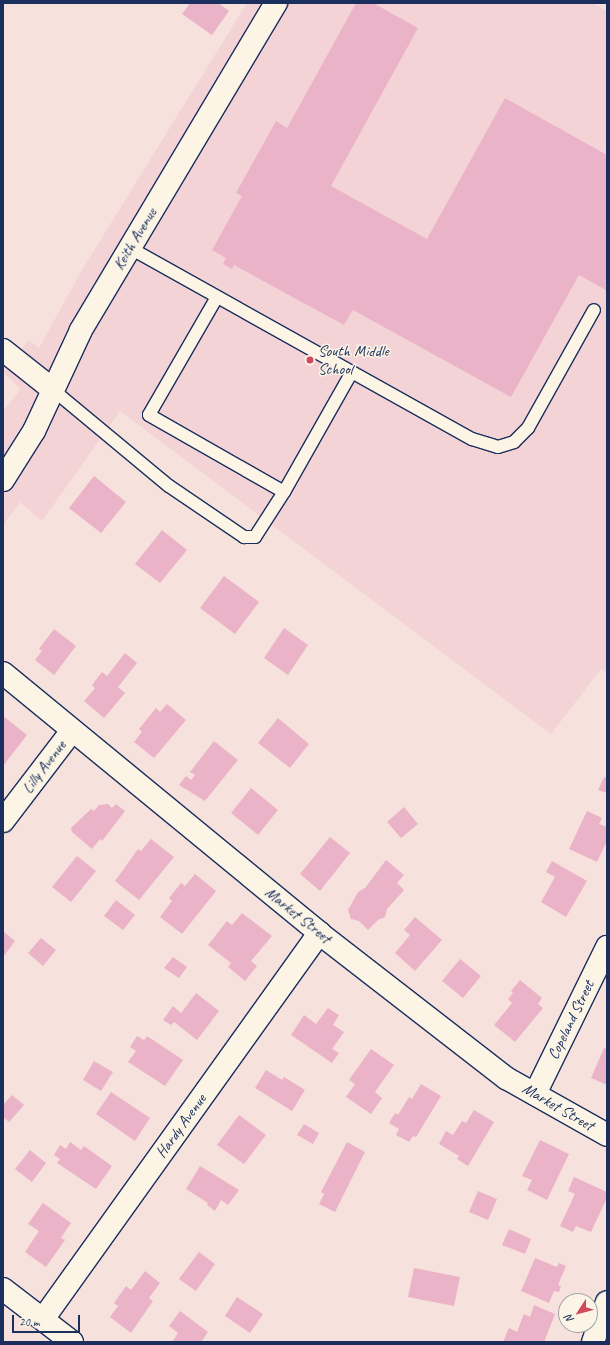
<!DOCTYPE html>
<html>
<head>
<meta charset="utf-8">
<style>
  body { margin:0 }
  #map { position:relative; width:610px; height:1345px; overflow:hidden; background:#f7e1dc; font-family:Caveat,sans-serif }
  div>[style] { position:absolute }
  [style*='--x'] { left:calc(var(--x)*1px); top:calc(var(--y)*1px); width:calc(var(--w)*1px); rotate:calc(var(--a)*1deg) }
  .built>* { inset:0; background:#f3d3d6 }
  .building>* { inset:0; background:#ebb3c7 }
  .roads { filter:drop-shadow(1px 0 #1b2f5e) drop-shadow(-1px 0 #1b2f5e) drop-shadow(0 1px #1b2f5e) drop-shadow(0 -1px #1b2f5e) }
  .lane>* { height:12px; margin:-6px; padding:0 6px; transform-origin:6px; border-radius:6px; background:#fcf5e5 }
  .street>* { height:22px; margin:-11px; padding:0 11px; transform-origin:11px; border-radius:11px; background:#fcf5e5 }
  .secondary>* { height:22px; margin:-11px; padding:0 11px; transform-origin:11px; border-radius:11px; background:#fcf5e5 }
  .dots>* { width:11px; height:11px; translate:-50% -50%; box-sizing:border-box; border:2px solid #fcf5e5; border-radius:50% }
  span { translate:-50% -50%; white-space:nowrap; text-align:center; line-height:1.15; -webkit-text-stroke:3px #fcf5e5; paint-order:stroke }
  .street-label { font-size:16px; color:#1b2f5e }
  .poi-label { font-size:16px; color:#1b2f5e }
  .left { translate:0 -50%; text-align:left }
  .frame { position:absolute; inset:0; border:4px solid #1b2f5e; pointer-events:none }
  .north { position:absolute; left:558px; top:1293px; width:40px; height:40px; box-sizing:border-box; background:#fcf5e5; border:1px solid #a2a6af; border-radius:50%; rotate:234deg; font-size:11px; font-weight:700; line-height:16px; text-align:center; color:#1b2f5e }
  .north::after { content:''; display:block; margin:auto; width:14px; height:18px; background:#d1495b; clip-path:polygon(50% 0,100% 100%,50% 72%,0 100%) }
  .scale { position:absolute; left:12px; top:1315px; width:68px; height:18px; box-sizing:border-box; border:2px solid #1b2f5e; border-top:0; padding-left:5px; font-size:12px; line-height:14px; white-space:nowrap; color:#1b2f5e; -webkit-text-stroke:3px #fcf5e5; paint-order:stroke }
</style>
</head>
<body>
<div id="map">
  <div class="built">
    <i style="clip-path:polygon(247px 3px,593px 3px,607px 11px,607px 673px,601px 669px,551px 734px,120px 411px,42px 521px,20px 502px,3px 525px,3px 411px,21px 389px,3px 372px,29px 340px,39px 348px,82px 270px)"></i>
  </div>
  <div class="building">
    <i style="clip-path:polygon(190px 3px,218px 3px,229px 11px,212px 35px,182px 14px)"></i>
    <i style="clip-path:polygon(356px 3px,373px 3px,418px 28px,331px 186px,427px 239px,505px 98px,607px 155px,607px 287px,606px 290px,579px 275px,511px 397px,353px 310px,344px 325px,234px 265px,232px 269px,223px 264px,226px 258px,212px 250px,242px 196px,236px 193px,276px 121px,287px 128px)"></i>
    <i style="clip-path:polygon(94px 476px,126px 502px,101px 533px,69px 508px)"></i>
    <i style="clip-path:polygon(162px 530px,187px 550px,160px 583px,135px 564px)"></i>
    <i style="clip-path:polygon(224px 576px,259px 602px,235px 634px,200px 608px)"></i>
    <i style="clip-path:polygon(284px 628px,308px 645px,288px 675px,264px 658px)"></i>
    <i style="clip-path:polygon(54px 629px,76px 646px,54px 675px,35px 660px,42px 651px,39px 649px)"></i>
    <i style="clip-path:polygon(125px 653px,137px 663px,118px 687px,125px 693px,104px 718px,84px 701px,95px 688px,92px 685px,102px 672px,107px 676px)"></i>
    <i style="clip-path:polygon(167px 704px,186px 720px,154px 758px,134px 742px,142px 732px,139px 729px,156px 708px,160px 712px)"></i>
    <i style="clip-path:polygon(3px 716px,27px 735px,3px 766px)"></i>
    <i style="clip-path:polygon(278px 718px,309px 744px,290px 768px,258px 743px)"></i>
    <i style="clip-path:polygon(214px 741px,238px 760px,205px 801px,179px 785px,186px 776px,191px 780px,195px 775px,190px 772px)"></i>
    <i style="clip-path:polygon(604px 777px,607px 778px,607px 793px,598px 790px)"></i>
    <i style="clip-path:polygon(251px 788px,278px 810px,258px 835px,231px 813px)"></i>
    <i style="clip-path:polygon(108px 804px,112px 808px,116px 804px,125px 811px,102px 841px,100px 839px,92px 849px,72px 832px,71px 828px,91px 809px,94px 811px,99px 805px)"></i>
    <i style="clip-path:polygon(404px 807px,418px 824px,401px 838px,387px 822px)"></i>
    <i style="clip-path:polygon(587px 811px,602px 818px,599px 824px,607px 827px,607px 841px,597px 862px,569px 849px)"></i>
    <i style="clip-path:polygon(330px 837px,350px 853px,320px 891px,300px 874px)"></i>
    <i style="clip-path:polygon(151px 839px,174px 857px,139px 900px,115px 881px,138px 849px,141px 851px)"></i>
    <i style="clip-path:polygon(77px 856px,96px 871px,71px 902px,52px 887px)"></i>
    <i style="clip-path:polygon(386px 860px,404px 875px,397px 883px,404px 890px,387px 909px,385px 917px,378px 920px,368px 930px,359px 921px,351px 919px,348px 910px,358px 892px,365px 888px)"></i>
    <i style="clip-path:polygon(552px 861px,587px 881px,566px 917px,541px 902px,555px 877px,546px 872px)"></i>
    <i style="clip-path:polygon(195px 874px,216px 891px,182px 934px,160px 917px,172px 901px,169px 898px,181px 883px,185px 886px)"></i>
    <i style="clip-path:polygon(116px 900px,135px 915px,123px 930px,104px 916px)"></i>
    <i style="clip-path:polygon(242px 913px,272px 936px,251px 961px,257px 966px,245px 981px,228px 967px,231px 963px,208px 945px,227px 921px,232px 925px)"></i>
    <i style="clip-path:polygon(415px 917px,442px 940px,415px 971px,395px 953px,410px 935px,404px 930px)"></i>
    <i style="clip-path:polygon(3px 931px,15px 941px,3px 957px)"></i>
    <i style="clip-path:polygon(41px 938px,56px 950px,43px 966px,28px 953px)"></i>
    <i style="clip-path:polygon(173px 957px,187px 967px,179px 978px,164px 968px)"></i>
    <i style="clip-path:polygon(460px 959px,481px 976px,463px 998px,442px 981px)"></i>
    <i style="clip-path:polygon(520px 980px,542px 998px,538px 1004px,543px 1008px,515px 1042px,494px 1025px,512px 1003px,508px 999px,513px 993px,511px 991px)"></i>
    <i style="clip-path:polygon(196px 993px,219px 1011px,197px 1040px,174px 1022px,171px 1025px,163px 1020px,173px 1006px,181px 1013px)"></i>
    <i style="clip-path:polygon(328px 1008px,339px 1015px,333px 1025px,344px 1032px,332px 1049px,339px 1053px,332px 1063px,291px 1035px,304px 1015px,316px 1024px)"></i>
    <i style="clip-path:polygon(137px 1036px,144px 1040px,147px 1036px,183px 1060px,165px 1086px,128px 1062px,136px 1051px,130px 1047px)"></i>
    <i style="clip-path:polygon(604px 1048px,607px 1049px,607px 1085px,591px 1078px)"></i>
    <i style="clip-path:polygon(371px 1049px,394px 1065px,375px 1092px,382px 1098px,371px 1114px,346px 1097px,355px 1084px,349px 1080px)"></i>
    <i style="clip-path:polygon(94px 1061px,113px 1072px,101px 1091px,83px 1080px)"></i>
    <i style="clip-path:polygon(266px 1070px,282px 1080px,284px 1077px,305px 1090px,292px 1111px,255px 1088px)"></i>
    <i style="clip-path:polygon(421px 1084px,441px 1096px,416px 1137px,413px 1136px,409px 1142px,396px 1135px,399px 1129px,389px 1123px,395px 1113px,398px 1115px,409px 1097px,412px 1099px)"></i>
    <i style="clip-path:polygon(111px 1092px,150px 1118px,135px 1141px,96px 1114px)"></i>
    <i style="clip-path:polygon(12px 1095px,24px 1105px,9px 1122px,3px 1117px,3px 1105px)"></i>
    <i style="clip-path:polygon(474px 1110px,494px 1122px,468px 1166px,457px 1159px,459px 1156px,439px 1144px,446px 1131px,453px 1135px,462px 1121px,466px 1123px)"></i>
    <i style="clip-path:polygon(239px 1115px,266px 1135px,244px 1164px,217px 1145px)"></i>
    <i style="clip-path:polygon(304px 1124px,319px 1133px,313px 1144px,297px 1135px)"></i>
    <i style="clip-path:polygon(540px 1140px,569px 1154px,547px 1200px,527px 1190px,532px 1180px,522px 1176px)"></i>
    <i style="clip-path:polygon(70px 1142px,81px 1150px,84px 1146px,112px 1166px,96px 1189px,57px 1163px,60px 1159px,54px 1155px,60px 1145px,66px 1149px)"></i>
    <i style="clip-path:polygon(347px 1142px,365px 1152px,335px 1212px,319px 1204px,324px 1194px,321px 1192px)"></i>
    <i style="clip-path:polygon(30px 1150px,46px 1163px,32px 1182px,15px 1169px)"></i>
    <i style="clip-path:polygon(200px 1166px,239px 1190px,228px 1205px,221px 1200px,215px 1211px,207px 1205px,208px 1203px,186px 1189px)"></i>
    <i style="clip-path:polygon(574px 1177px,607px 1192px,607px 1198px,591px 1232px,576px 1226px,573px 1232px,560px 1226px,575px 1194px,568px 1191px)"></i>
    <i style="clip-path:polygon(478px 1191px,497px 1199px,488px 1220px,469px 1212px)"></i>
    <i style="clip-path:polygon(43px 1203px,71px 1223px,61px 1238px,65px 1240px,46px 1267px,25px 1252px,39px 1231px,28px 1224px)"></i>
    <i style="clip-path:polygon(509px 1229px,531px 1239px,525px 1254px,502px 1245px)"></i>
    <i style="clip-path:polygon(199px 1252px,215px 1264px,196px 1291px,179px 1279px)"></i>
    <i style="clip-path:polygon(535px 1258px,557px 1267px,559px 1263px,566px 1266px,558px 1285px,561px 1286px,559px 1292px,554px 1291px,549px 1303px,521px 1291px)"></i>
    <i style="clip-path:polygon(414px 1268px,460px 1277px,454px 1306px,408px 1297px)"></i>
    <i style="clip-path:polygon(145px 1271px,160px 1283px,149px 1298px,153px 1301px,131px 1333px,110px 1317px,118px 1306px,114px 1303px,126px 1286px,131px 1290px)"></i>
    <i style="clip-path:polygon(237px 1297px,263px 1314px,250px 1333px,225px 1316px)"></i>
    <i style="clip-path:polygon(534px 1305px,555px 1314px,544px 1342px,503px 1342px,509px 1328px,517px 1332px,524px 1314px,530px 1317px)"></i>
    <i style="clip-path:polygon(180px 1311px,208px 1332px,201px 1342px,172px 1342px,178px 1333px,169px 1326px)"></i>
  </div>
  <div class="roads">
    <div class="lane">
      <i style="--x:130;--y:248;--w:392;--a:29.2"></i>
      <i style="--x:472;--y:439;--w:27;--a:17"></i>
      <i style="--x:498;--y:447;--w:17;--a:-17"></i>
      <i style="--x:514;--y:442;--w:20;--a:-45"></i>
      <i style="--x:528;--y:428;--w:135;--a:-60.8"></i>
      <i style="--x:217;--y:297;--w:136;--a:120"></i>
      <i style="--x:149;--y:415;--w:155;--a:29.7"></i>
      <i style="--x:284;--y:492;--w:138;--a:-60.5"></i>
      <i style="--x:52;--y:389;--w:152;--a:39.7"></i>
      <i style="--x:169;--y:486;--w:91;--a:34.2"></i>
      <i style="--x:244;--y:537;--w:11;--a:0"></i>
      <i style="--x:255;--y:537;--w:54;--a:-57.2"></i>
    </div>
    <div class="street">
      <i style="--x:3;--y:350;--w:63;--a:38.5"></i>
      <i style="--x:3;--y:480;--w:58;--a:-57.7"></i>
      <i style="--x:34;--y:431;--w:111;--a:-65"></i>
      <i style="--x:81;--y:330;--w:381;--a:-59.2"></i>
      <i style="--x:3;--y:821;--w:112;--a:-52.6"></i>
      <i style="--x:43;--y:1319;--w:475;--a:-54.4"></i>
    </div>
    <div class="secondary">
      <i style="--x:3;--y:673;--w:409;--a:39.4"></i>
      <i style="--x:319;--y:933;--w:237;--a:37.8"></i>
      <i style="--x:506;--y:1078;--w:116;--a:29.4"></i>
      <i style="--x:535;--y:1094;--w:164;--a:-63.9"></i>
      <i style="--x:3;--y:1289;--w:87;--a:37.5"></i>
      <i style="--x:593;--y:1342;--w:42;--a:-70.7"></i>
    </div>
  </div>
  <div class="dots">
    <i style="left:310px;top:360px;background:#d1495b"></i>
  </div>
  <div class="street-label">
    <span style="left:135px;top:239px;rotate:-59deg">Keith Avenue</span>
    <span style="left:44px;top:767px;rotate:-53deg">Lilly Avenue</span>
    <span style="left:298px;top:915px;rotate:39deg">Market Street</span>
    <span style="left:571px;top:1020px;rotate:-64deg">Copeland Street</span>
    <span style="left:558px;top:1107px;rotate:30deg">Market Street</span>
    <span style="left:181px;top:1126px;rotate:-54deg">Hardy Avenue</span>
  </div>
  <div class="poi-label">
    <span class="left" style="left:318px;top:360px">South Middle<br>School</span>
  </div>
  <div class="frame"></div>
  <div class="north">N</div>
  <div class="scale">20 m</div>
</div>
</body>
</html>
